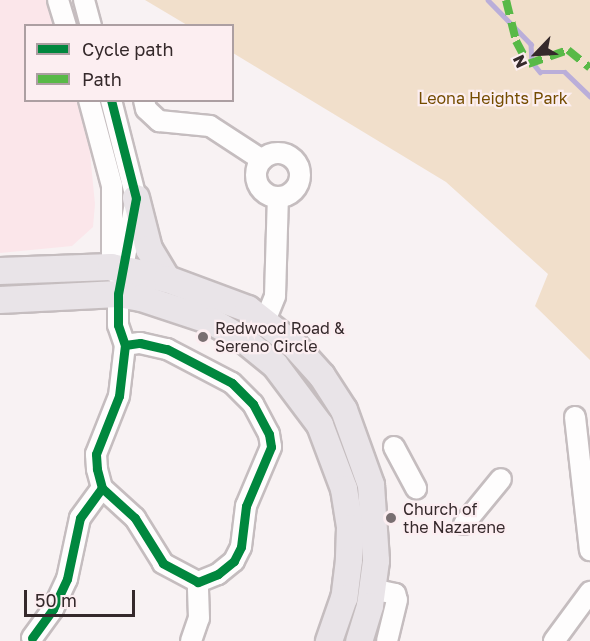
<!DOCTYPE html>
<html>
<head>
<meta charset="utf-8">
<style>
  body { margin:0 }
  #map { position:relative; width:590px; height:641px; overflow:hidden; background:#f8f2f3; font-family:"Golos Text",sans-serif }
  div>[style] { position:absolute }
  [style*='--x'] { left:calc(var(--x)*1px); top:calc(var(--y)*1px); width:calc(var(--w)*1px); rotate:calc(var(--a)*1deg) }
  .built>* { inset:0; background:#fbe6ea }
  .green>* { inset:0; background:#f1dfcb }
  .stream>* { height:4.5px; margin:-2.25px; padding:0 2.25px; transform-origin:2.25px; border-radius:2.25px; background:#baaed9 }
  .roads { filter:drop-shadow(2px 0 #c5bdbf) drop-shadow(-2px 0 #c5bdbf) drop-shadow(0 2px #c5bdbf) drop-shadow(0 -2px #c5bdbf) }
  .minor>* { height:20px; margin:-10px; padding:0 10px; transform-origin:10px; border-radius:10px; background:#fefdfd }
  .minor>.ring { margin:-10px; padding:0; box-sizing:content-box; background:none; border:20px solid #fefdfd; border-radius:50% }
  .major>* { height:26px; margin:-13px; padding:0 13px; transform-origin:13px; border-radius:13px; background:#e9e4e8 }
  .quiet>* { height:8px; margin-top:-4px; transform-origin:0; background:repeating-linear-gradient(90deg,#58b947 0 15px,transparent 0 23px) }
  .cycleway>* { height:9px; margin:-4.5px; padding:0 4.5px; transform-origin:4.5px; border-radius:4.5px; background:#00873e }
  .dots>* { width:16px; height:16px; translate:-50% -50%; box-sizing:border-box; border:3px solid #fceef1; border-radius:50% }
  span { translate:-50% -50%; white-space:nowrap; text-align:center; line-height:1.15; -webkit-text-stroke:4.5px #fceef1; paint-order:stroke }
  .park-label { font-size:16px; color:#744c00 }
  .poi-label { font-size:16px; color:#35292b }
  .left { translate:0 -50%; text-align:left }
  .legend { position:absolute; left:24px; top:24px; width:210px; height:78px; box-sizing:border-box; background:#fceef1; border:2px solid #ac9fa2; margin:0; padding:8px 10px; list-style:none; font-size:18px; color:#35292b }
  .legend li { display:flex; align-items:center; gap:12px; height:30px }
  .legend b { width:30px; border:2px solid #ac9fa2 }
  .north { position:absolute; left:506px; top:24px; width:60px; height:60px; -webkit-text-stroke:4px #fceef1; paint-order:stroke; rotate:245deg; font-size:16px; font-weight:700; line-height:24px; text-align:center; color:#35292b }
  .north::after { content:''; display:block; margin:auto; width:21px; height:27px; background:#35292b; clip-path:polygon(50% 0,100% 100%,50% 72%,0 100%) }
  .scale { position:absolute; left:24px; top:590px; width:111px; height:27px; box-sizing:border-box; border:3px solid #35292b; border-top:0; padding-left:8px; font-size:18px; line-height:21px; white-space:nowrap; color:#35292b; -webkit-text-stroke:4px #fceef1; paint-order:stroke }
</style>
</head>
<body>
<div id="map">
  <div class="built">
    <i style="clip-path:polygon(0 0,55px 0,61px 25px,26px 26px,26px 100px,80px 101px,88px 133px,95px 204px,93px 227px,72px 246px,0 253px)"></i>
  </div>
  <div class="green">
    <i style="clip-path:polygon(145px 0,590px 0,590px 360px,535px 306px,548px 274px,446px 182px,233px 53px,232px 26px,187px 25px)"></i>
  </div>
  <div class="stream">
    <i style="--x:488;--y:0;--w:62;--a:45.7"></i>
    <i style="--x:531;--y:44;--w:18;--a:87"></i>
    <i style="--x:532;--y:62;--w:13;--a:51"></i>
    <i style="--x:540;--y:72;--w:25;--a:0"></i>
    <i style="--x:565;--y:72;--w:35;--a:44"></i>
  </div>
  <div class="roads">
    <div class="minor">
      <i style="--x:58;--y:0;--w:27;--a:73"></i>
      <i style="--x:84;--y:0;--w:27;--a:75"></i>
      <i style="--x:89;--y:100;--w:89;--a:75"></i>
      <i style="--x:112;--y:186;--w:85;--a:90"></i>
      <i style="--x:111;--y:100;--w:101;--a:75.7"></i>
      <i style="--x:136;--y:198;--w:98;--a:100.6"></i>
      <i style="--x:118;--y:294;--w:31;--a:90"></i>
      <i style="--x:118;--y:325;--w:21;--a:71"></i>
      <i style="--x:144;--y:100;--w:9;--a:77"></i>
      <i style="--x:146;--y:109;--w:18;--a:43"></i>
      <i style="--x:159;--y:121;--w:51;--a:5.6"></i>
      <i style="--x:210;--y:126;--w:62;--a:33.2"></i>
      <i class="ring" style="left:256px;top:153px;width:24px;height:24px"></i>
      <i style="--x:265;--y:321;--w:27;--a:-68"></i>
      <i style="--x:275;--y:296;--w:99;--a:-88.3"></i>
      <i style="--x:140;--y:343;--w:28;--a:13"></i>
      <i style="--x:167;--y:349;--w:73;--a:27.6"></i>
      <i style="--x:232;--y:383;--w:30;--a:45"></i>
      <i style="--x:253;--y:404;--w:34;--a:62"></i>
      <i style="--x:269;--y:434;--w:13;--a:81"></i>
      <i style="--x:271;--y:447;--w:64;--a:113"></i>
      <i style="--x:246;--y:506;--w:41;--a:97"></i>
      <i style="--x:241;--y:547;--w:16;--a:117"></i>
      <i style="--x:234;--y:561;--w:21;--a:141"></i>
      <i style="--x:218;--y:574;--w:22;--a:158"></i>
      <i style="--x:198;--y:582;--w:40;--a:-152"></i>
      <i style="--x:163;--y:563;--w:53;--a:-121.9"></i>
      <i style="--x:135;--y:518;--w:45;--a:-137.7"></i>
      <i style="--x:102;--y:488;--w:20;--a:-105"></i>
      <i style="--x:97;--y:469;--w:15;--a:-94"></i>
      <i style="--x:96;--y:454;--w:62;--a:-68.4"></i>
      <i style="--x:119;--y:396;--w:51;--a:-83.3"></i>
      <i style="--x:125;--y:345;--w:15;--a:-8"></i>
      <i style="--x:575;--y:417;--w:134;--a:83.6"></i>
      <i style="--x:394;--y:447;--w:47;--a:61.8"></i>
      <i style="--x:464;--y:524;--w:58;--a:-50.6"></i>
      <i style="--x:372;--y:589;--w:24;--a:12"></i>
      <i style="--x:395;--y:594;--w:6;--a:72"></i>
      <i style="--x:397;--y:600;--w:42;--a:103.7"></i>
      <i style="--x:32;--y:638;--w:36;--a:-54"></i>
      <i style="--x:53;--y:609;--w:33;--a:-65"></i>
      <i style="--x:67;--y:579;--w:62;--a:-78"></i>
      <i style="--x:80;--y:518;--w:37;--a:-54"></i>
      <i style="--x:191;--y:641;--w:24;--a:-71"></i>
      <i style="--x:199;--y:618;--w:36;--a:-92"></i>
      <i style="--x:554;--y:641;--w:61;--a:-53.7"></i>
    </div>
    <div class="major">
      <i style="--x:136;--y:198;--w:53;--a:75.7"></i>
      <i style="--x:149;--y:249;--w:35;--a:59"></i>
      <i style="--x:0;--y:271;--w:111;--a:-2.1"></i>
      <i style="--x:111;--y:267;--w:57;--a:12.1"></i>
      <i style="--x:167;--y:279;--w:86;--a:20.3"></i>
      <i style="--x:248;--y:309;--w:60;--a:38.2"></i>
      <i style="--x:295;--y:346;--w:40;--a:48"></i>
      <i style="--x:322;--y:376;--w:40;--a:57.1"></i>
      <i style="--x:344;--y:410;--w:80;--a:70.2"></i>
      <i style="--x:371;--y:485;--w:76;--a:86.2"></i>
      <i style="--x:376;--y:561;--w:45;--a:97.6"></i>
      <i style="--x:370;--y:606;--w:37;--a:107"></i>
      <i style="--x:0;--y:300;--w:118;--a:-2.9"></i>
      <i style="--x:118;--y:294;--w:23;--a:10"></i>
      <i style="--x:141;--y:298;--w:74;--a:18.2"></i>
      <i style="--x:211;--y:321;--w:38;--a:30"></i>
      <i style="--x:244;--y:340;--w:40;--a:39"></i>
      <i style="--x:275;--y:365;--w:75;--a:53.1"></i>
      <i style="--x:320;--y:425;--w:68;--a:69.4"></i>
      <i style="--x:344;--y:489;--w:39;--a:81"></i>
      <i style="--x:350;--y:528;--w:32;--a:92"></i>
      <i style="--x:349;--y:560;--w:38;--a:97"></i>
      <i style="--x:344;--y:598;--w:46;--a:109.2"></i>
    </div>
  </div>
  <div class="quiet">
    <i style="--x:506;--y:0;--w:42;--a:76.3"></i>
    <i style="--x:516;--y:41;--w:26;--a:62"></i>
    <i style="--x:528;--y:64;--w:42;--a:-19.3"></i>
    <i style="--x:568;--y:50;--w:28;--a:39"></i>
  </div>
  <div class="cycleway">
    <i style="--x:111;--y:100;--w:101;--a:75.7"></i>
    <i style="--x:136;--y:198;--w:98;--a:100.6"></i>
    <i style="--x:118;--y:294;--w:31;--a:90"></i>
    <i style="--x:118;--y:325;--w:21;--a:71"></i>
    <i style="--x:140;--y:343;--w:28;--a:13"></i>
    <i style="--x:167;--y:349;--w:73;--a:27.6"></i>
    <i style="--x:232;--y:383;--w:30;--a:45"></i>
    <i style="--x:253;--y:404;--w:34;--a:62"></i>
    <i style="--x:269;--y:434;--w:13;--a:81"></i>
    <i style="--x:271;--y:447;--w:64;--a:113"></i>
    <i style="--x:246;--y:506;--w:41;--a:97"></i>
    <i style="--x:241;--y:547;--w:16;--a:117"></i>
    <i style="--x:234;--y:561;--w:21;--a:141"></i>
    <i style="--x:218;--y:574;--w:22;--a:158"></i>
    <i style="--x:198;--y:582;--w:40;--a:-152"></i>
    <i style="--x:163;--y:563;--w:53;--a:-121.9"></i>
    <i style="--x:135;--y:518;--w:45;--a:-137.7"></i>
    <i style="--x:102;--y:488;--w:20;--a:-105"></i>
    <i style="--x:97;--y:469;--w:15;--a:-94"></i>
    <i style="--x:96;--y:454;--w:62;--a:-68.4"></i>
    <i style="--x:119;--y:396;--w:51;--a:-83.3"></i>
    <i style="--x:125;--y:345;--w:15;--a:-8"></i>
    <i style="--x:32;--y:638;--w:36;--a:-54"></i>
    <i style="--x:53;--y:609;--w:33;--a:-65"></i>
    <i style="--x:67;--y:579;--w:62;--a:-78"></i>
    <i style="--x:80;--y:518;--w:37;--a:-54"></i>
  </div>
  <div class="dots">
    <i style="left:203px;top:337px;background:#796f71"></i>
    <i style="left:391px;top:518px;background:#796f71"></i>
  </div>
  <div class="park-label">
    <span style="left:493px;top:98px">Leona Heights Park</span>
  </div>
  <div class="poi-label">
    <span class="left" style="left:215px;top:337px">Redwood Road &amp;<br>Sereno Circle</span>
    <span class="left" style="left:403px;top:518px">Church of<br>the Nazarene</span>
  </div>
  <ul class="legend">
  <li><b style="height:8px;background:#00873e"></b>Cycle path</li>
  <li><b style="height:8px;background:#58b947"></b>Path</li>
  </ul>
  <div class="north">N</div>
  <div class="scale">50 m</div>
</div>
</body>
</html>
